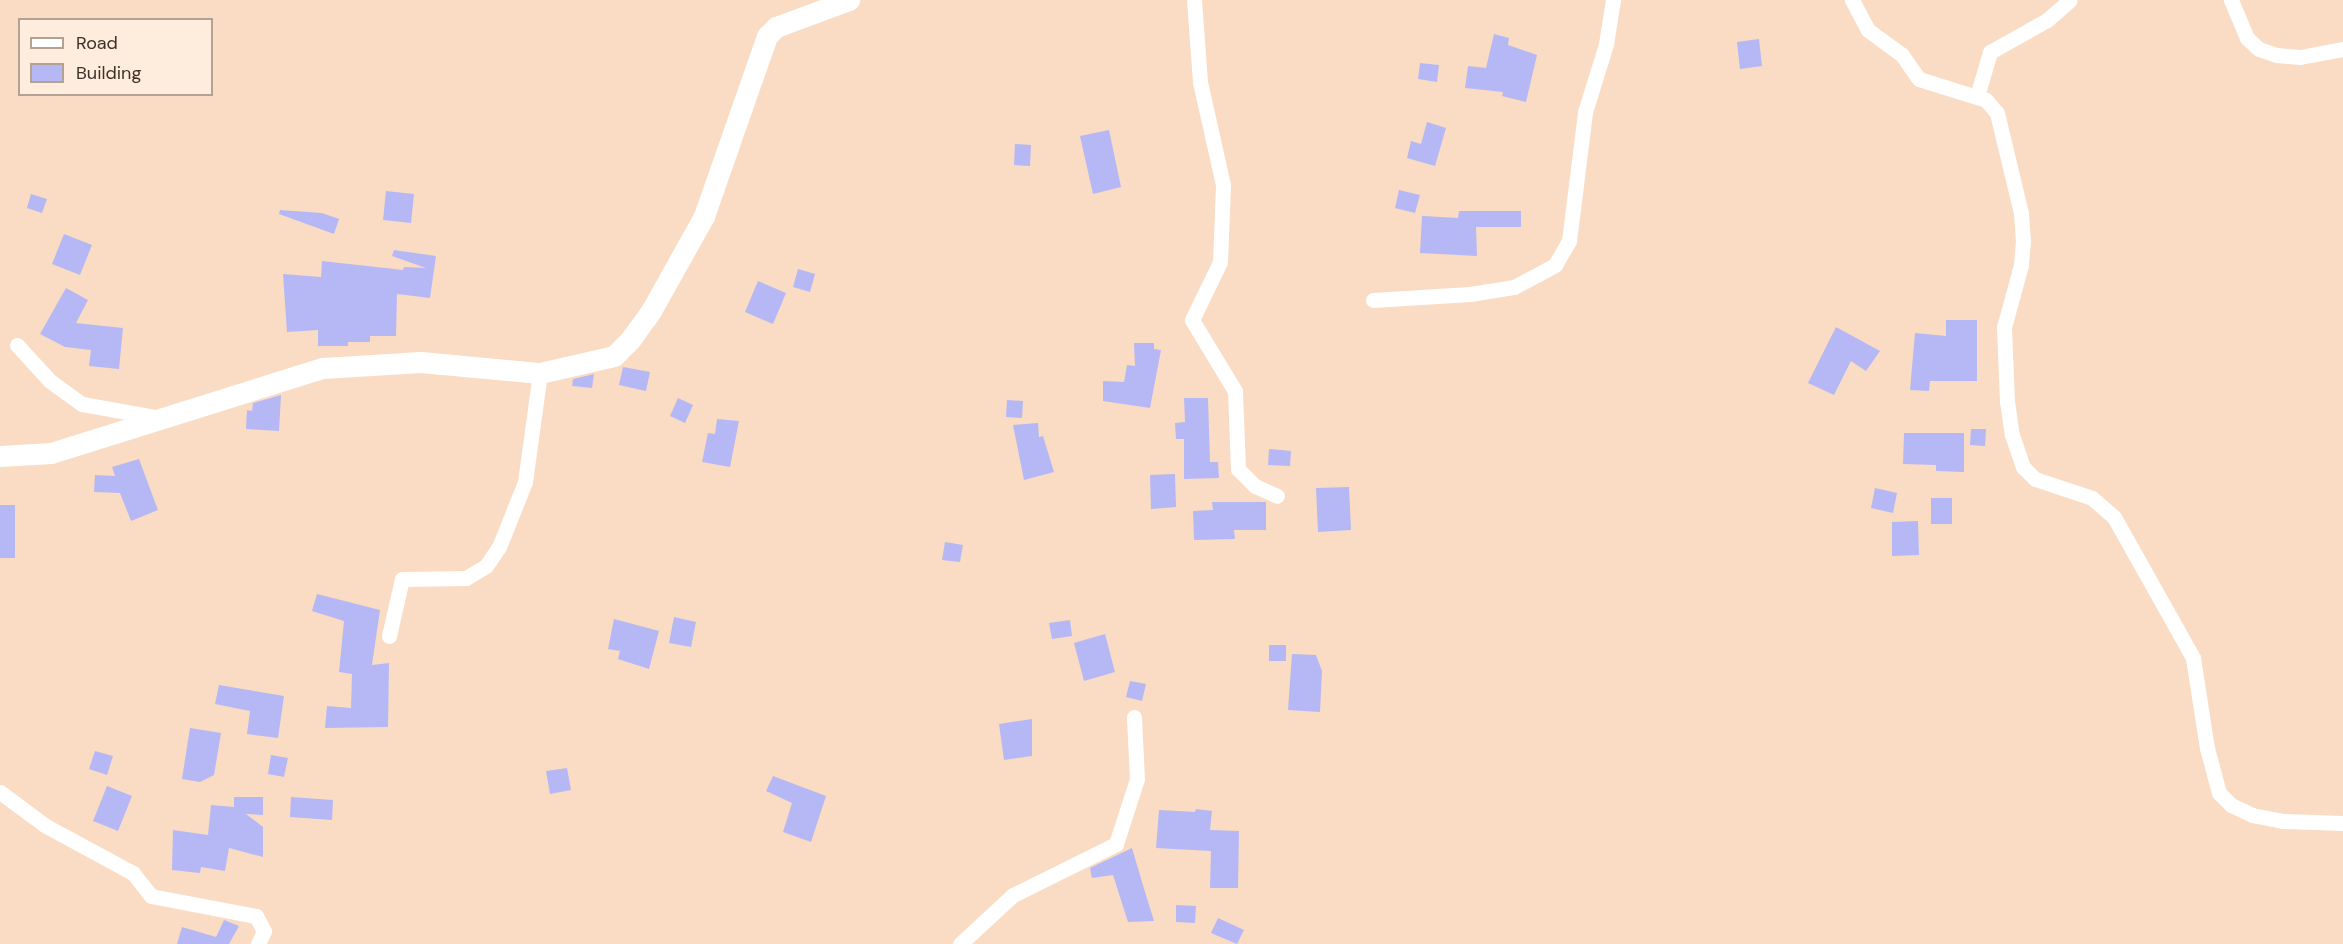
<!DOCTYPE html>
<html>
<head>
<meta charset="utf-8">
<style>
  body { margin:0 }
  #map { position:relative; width:2343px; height:944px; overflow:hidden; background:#f9dcc3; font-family:"DM Sans",sans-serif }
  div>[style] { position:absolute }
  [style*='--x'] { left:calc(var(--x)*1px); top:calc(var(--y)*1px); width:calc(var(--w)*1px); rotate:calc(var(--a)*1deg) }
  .building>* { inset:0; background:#b5b8f5 }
  .street>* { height:15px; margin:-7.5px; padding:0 7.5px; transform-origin:7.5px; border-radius:7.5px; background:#fff }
  .secondary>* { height:21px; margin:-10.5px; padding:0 10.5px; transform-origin:10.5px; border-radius:10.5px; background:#fff }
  span { translate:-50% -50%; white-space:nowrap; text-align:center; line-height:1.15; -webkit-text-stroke:4.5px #feecdc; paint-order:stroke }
  .legend { position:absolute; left:18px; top:18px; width:195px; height:78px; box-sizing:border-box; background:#feecdc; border:2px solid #b1a294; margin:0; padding:8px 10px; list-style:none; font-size:18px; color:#3d3228 }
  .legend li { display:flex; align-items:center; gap:12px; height:30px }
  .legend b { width:30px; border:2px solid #b1a294 }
</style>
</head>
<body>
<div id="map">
  <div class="building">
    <i style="clip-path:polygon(1494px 34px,1509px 38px,1508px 45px,1537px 55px,1526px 102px,1502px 96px,1503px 92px,1465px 88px,1468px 66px,1486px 68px)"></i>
    <i style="clip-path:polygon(1759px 39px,1762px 66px,1740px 69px,1737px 42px)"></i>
    <i style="clip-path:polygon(1420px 63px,1439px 65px,1437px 82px,1418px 79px)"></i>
    <i style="clip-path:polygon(1427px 122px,1446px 128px,1435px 166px,1407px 158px,1411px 141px,1421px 144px)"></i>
    <i style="clip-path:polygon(1109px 130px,1121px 187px,1093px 194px,1080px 136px)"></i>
    <i style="clip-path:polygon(1015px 144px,1031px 145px,1030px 166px,1014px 165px)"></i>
    <i style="clip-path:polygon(1399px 190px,1420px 195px,1415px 213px,1395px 208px)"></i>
    <i style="clip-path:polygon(386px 191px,414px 194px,411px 223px,383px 220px)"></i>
    <i style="clip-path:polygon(31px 194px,47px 199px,42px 213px,27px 208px)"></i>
    <i style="clip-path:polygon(280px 210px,322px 213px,339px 219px,334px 234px,279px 214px)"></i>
    <i style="clip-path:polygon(1459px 211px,1521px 211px,1521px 227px,1476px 227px,1477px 256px,1420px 253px,1422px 216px,1458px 218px)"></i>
    <i style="clip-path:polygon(64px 234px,92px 245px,80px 275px,52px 264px)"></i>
    <i style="clip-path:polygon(394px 250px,436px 256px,430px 298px,397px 294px,396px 336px,370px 336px,370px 342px,348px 342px,348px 346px,318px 346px,318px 330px,287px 332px,283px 274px,321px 277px,322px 261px,403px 270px,404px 267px,426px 268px,392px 256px)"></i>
    <i style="clip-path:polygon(798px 269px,815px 274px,810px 292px,793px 287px)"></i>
    <i style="clip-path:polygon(758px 281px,786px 293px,773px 324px,745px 312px)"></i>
    <i style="clip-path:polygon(66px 288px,88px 300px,76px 323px,123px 328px,119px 369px,89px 366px,91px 350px,65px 347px,40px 334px)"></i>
    <i style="clip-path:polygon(1946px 320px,1977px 320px,1977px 381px,1930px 381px,1929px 391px,1910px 390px,1915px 333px,1946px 336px)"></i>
    <i style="clip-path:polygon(1836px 327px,1880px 351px,1866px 371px,1851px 361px,1834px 395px,1808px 383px)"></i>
    <i style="clip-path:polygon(1134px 343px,1154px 343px,1154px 349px,1161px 350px,1150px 408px,1103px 401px,1103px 381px,1124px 382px,1127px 365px,1135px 366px)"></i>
    <i style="clip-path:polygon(623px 367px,650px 372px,646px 391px,619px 385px)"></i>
    <i style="clip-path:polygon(594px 374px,592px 388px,572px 386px,573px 379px)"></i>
    <i style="clip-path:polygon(281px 395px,279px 431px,246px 429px,247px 410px,252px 411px,253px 403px)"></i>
    <i style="clip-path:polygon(678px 398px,693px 405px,685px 423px,670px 416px)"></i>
    <i style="clip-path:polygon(1184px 398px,1208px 398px,1210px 462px,1218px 462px,1219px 478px,1184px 479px,1184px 439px,1176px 439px,1175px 423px,1185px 422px)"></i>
    <i style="clip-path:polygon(1007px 400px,1023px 401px,1022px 418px,1006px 417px)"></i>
    <i style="clip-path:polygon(717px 419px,739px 421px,730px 467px,702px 462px,708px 433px,715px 434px)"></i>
    <i style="clip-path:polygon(1038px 423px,1039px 437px,1043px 436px,1054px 472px,1024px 480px,1013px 425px)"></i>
    <i style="clip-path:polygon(1971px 429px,1986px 429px,1985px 446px,1970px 445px)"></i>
    <i style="clip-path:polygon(1904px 433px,1964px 433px,1964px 472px,1936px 471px,1936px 465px,1903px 464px)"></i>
    <i style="clip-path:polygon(1269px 449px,1291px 451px,1290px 466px,1268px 465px)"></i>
    <i style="clip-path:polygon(139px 459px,158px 510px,131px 521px,120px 493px,94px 492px,95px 475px,115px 476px,112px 467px)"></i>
    <i style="clip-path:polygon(1175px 474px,1176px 507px,1151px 509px,1150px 475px)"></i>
    <i style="clip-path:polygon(1349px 487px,1351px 530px,1318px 532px,1316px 488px)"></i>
    <i style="clip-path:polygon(1875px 488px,1897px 493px,1893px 513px,1871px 508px)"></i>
    <i style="clip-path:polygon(1931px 498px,1952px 498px,1952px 524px,1931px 524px)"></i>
    <i style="clip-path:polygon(1212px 502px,1266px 502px,1266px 530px,1234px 530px,1235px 539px,1194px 540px,1193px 511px,1213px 510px)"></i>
    <i style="clip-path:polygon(0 505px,15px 505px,15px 558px,0 558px)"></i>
    <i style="clip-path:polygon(1918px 521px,1919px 555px,1892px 556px,1892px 522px)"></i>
    <i style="clip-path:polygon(945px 542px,963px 545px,960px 562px,942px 560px)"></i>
    <i style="clip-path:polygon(317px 594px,380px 610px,372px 665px,389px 663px,388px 727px,325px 728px,327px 706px,351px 708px,352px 674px,339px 672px,344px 621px,312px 611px)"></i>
    <i style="clip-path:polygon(674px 617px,696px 622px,691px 647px,669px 643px)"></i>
    <i style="clip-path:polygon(614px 619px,659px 631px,649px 669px,618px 659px,620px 651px,608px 649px)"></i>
    <i style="clip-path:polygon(1070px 620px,1072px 636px,1052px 639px,1049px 623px)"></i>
    <i style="clip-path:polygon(1105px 634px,1115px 672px,1084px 681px,1074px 643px)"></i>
    <i style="clip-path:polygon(1269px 645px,1286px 645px,1286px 661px,1269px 661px)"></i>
    <i style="clip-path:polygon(1292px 654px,1316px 655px,1322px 671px,1320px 712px,1288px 710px)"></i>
    <i style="clip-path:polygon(1130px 681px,1146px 684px,1142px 701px,1126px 697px)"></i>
    <i style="clip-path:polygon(219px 685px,284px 696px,278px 738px,247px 734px,250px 711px,215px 704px)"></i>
    <i style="clip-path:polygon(1032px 719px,1032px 756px,1004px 760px,999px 724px)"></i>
    <i style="clip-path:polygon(190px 728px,221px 733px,214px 775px,200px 782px,182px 779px)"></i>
    <i style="clip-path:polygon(95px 751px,113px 756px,107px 775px,89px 769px)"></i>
    <i style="clip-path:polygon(271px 755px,288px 758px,284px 777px,268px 774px)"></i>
    <i style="clip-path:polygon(567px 768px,571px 790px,550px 794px,546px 771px)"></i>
    <i style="clip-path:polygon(773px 776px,826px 796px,811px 842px,783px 832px,792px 803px,766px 791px)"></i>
    <i style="clip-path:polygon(107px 786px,132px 796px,118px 831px,93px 821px)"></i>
    <i style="clip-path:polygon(234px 797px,263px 797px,263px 815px,246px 814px,263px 827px,263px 857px,229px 848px,225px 871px,201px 867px,200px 873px,172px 870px,173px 830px,208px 835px,211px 805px,234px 807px)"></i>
    <i style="clip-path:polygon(291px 797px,333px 800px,332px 820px,290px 817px)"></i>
    <i style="clip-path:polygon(1196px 809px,1212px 811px,1210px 830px,1239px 831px,1238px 888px,1210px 888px,1211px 851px,1156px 848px,1159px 810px,1195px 812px)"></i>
    <i style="clip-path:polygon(1132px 848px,1142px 882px,1154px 921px,1128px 922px,1113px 875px,1092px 878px,1090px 868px)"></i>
    <i style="clip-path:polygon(1176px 905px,1196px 906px,1195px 923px,1176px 922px)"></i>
    <i style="clip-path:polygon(1218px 918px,1244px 930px,1237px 944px,1211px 933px)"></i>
    <i style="clip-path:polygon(224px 920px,239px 926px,229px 944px,177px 944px,182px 927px,216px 937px)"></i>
  </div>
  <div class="street">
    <i style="--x:1194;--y:0;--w:82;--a:85.8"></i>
    <i style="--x:1200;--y:82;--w:106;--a:77.4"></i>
    <i style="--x:1223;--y:185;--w:77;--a:92.2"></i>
    <i style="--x:1220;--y:262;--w:64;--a:115.8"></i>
    <i style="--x:1192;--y:320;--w:83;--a:58.8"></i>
    <i style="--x:1235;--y:391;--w:78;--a:87.8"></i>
    <i style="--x:1238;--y:469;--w:24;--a:45"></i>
    <i style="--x:1255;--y:486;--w:24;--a:24"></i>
    <i style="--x:1852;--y:0;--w:34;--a:62"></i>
    <i style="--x:1868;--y:30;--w:42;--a:36.3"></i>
    <i style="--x:1902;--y:55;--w:29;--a:55"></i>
    <i style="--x:1919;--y:79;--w:70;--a:17.4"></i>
    <i style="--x:1986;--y:100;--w:17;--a:50"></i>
    <i style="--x:1997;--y:113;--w:103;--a:76.5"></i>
    <i style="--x:2021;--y:213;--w:28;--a:86"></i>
    <i style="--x:2023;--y:241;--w:24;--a:95"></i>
    <i style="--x:2021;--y:265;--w:64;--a:105.3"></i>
    <i style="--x:2004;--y:327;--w:74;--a:87.7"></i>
    <i style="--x:2007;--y:401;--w:34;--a:82"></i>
    <i style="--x:2012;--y:435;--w:34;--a:71"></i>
    <i style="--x:2023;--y:467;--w:17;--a:45"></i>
    <i style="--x:2035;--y:479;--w:60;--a:18.4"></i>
    <i style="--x:2092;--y:498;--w:29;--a:41"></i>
    <i style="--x:2114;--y:517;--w:162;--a:60.7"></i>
    <i style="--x:2193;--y:658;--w:91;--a:81.2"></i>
    <i style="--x:2207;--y:748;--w:47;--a:75.1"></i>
    <i style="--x:2219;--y:793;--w:17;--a:45"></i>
    <i style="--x:2231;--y:805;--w:23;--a:25"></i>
    <i style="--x:2252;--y:815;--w:31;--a:11"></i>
    <i style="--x:2282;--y:821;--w:61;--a:1.9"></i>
    <i style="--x:2231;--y:0;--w:41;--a:67.2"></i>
    <i style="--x:2247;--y:38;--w:16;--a:43"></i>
    <i style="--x:2259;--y:49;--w:18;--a:19"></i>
    <i style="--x:2276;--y:55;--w:24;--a:5"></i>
    <i style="--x:2300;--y:57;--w:44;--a:-10.5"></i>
    <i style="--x:1977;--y:96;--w:46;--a:-73.5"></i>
    <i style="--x:1990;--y:52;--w:65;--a:-29.3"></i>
    <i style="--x:2047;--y:20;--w:30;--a:-41"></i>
    <i style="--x:1373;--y:300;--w:97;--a:-3.5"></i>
    <i style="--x:1470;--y:294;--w:45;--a:-9"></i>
    <i style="--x:1514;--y:287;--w:47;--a:-28.2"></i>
    <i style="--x:1555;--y:265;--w:28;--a:-60"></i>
    <i style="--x:1569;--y:241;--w:130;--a:-82.9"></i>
    <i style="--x:1585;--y:112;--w:71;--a:-72.8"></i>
    <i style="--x:1606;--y:44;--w:45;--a:-81"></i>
    <i style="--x:17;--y:345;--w:49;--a:47.5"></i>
    <i style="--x:50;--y:381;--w:39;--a:36"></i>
    <i style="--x:82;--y:404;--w:75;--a:10"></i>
    <i style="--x:389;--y:636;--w:58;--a:-77.2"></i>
    <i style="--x:402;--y:579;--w:64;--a:-0.9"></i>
    <i style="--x:466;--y:578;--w:23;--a:-31"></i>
    <i style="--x:486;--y:566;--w:23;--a:-56"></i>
    <i style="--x:499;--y:547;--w:70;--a:-68.2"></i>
    <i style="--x:525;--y:482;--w:110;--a:-82.2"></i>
    <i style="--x:0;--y:792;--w:57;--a:36.5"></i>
    <i style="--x:46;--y:826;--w:99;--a:28.4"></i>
    <i style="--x:133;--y:873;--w:29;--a:52"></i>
    <i style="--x:151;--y:896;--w:107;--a:10.8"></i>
    <i style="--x:256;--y:916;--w:17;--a:62"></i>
    <i style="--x:264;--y:931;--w:14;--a:115"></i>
    <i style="--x:960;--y:944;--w:72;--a:-42.8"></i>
    <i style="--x:1013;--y:895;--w:115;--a:-26.3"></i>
    <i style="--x:1116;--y:844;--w:68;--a:-72.1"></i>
    <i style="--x:1137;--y:779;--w:62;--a:-92.8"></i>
  </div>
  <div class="secondary">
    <i style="--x:0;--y:456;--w:51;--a:-3.4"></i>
    <i style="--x:51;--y:453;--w:285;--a:-17.4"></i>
    <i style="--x:323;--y:368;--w:98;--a:-3.5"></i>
    <i style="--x:421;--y:362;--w:120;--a:5.3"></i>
    <i style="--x:540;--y:373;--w:76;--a:-12.9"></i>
    <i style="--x:614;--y:356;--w:23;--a:-45"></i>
    <i style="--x:630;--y:340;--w:36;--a:-54"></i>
    <i style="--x:651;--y:311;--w:109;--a:-60.8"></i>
    <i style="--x:704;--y:216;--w:191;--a:-70.7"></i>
    <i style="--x:767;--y:36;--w:13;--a:-45"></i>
    <i style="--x:776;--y:27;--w:78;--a:-20.3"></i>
  </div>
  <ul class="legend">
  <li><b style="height:8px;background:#fff"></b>Road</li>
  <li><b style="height:16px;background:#b5b8f5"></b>Building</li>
  </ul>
</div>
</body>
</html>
